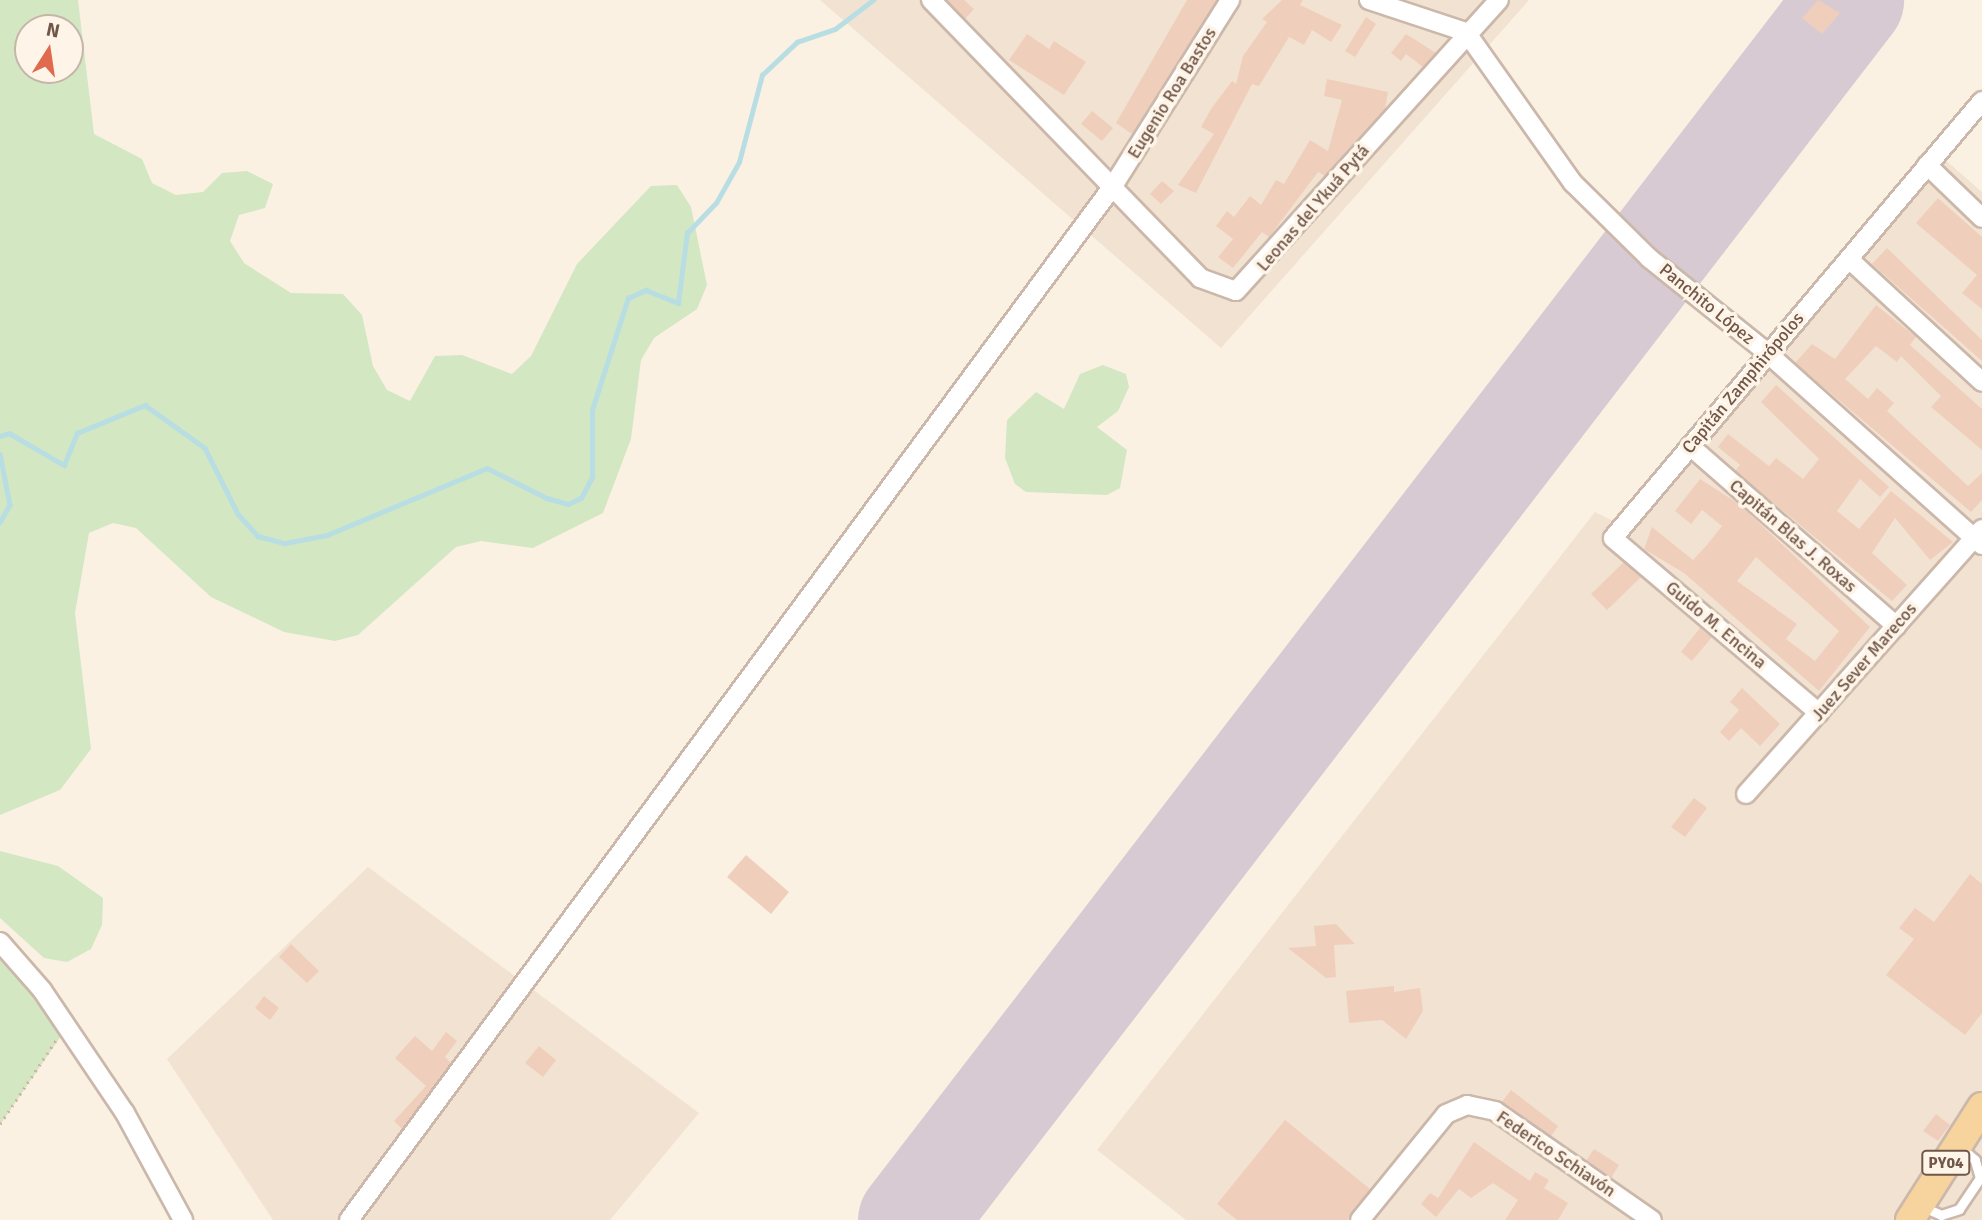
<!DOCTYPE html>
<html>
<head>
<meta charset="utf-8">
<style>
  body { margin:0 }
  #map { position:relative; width:1982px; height:1220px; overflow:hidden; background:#fbf1e3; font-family:Signika,sans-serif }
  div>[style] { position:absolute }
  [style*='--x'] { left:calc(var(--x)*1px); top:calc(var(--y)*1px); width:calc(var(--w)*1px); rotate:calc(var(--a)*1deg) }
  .residential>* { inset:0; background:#f2e2d1 }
  .green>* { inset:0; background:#d2e7c2 }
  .stream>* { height:4.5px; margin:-2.25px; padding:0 2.25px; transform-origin:2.25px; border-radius:2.25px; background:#b8dee3 }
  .runway>* { height:107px; margin:-53.5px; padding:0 53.5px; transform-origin:53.5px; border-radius:53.5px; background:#d7cad3 }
  .building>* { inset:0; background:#efcfbc }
  .path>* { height:2.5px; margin-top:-1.25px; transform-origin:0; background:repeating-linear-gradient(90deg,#d3b29f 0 2px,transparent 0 7px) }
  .roads { filter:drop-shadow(2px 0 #cbb8aa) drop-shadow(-2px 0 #cbb8aa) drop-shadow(0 2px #cbb8aa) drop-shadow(0 -2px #cbb8aa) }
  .service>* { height:9px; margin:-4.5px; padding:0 4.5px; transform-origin:4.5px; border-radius:4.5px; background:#fff }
  .minor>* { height:18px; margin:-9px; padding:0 9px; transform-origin:9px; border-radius:9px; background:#fff }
  .primary>* { height:28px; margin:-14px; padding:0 14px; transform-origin:14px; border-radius:14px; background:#f7d39e }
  span { translate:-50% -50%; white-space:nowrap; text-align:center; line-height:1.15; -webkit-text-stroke:7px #fef5e8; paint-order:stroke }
  .shield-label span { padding:2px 5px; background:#fef5e8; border:2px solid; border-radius:5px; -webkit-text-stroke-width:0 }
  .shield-label { font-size:16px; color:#71574a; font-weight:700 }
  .street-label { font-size:18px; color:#71574a }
  .north { position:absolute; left:14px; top:14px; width:70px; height:70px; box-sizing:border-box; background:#fef5e8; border:2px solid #c6b6a9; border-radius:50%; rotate:12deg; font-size:19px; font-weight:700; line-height:28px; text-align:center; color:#71574a }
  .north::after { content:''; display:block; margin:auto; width:24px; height:32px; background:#df6a4d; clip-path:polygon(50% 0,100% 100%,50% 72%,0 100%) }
</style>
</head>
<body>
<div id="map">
  <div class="residential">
    <i style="clip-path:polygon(820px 0,1529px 0,1221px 348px)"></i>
    <i style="clip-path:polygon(1934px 150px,1982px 192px,1982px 1220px,1186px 1220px,1097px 1150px,1595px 512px,1613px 521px)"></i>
    <i style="clip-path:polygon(368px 867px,699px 1113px,610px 1220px,273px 1220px,167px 1059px)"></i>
  </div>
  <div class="green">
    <i style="clip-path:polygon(evenodd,0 0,78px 0,94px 134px,142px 159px,152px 183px,176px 195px,203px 192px,222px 173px,247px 171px,273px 184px,265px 208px,239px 215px,230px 241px,244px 263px,291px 293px,343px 294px,362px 315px,373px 366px,387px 390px,410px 401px,435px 356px,462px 355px,512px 374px,531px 356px,577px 264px,651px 186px,677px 185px,691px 207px,707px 285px,697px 309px,654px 338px,641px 360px,631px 439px,603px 513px,533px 548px,481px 541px,456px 547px,358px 635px,335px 641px,284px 632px,211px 597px,136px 528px,113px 523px,89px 533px,75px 613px,91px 749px,60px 790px,0 815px,0 0,28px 28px,70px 28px,70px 70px,28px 70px,28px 28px)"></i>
    <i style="clip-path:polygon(1103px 365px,1126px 374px,1129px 387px,1118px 411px,1097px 427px,1127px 450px,1120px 488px,1107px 495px,1026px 492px,1015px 484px,1005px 458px,1007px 420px,1036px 392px,1064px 409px,1080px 374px)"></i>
    <i style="clip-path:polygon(0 851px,58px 866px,103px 898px,102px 925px,91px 949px,67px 962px,44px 958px,0 918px)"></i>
    <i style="clip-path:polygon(0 942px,72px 1020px,0 1125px)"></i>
  </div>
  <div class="stream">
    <i style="--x:0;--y:436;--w:9;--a:-18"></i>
    <i style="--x:9;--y:433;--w:64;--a:30.2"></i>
    <i style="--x:64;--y:465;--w:35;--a:-68"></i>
    <i style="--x:77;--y:433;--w:74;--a:-22.4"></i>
    <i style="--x:145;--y:405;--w:74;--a:35.6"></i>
    <i style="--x:205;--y:448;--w:74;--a:63.4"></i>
    <i style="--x:238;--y:514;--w:30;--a:48"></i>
    <i style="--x:258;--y:536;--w:28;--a:15"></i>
    <i style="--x:285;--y:543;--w:43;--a:-10.8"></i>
    <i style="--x:327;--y:535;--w:173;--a:-22.7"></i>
    <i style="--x:487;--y:468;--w:67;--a:26.6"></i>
    <i style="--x:547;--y:498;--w:22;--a:16"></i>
    <i style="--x:568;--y:504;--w:14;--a:-25"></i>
    <i style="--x:581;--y:498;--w:24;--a:-62"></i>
    <i style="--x:592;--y:477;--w:67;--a:-90"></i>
    <i style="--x:592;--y:410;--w:118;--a:-72.2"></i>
    <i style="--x:628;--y:298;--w:20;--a:-24"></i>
    <i style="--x:646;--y:290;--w:35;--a:22"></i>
    <i style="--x:678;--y:303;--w:71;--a:-82.7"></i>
    <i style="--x:687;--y:233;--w:42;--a:-46"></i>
    <i style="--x:716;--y:203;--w:47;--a:-60.7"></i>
    <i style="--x:739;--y:162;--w:90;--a:-75.2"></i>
    <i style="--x:762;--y:75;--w:48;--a:-43.3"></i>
    <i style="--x:797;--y:42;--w:40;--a:-18.9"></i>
    <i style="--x:835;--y:29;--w:48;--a:-37.3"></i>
    <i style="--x:0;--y:454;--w:52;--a:78.9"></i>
    <i style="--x:10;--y:505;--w:20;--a:120"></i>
  </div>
  <div class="runway">
    <i style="--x:911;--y:1220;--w:1540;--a:-52.42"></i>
  </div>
  <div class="building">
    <i style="clip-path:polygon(947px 0,964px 0,974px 9px,965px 19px)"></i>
    <i style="clip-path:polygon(1187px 0,1217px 0,1132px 134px,1116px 123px)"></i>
    <i style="clip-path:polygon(1282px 0,1303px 0,1300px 5px,1342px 25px,1331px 42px,1312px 30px,1304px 45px,1289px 37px,1259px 86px,1252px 84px,1196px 193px,1178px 185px,1214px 134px,1201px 127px,1211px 109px,1232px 81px,1236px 84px,1243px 56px,1267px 22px,1262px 19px)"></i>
    <i style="clip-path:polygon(1818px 0,1840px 13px,1822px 34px,1802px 18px)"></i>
    <i style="clip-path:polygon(1366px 17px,1376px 24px,1355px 57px,1345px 51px)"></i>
    <i style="clip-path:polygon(1027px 34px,1049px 49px,1054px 41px,1086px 62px,1064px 95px,1009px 60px)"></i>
    <i style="clip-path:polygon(1406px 34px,1436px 53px,1423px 67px,1406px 54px,1401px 61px,1391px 53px)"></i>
    <i style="clip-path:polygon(1327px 79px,1388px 92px,1385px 109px,1325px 176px,1318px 172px,1269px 237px,1262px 232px,1233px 268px,1218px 257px,1233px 239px,1216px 226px,1227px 211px,1234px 217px,1250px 196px,1261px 205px,1276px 180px,1284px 184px,1310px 140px,1328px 151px,1342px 100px,1324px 96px)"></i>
    <i style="clip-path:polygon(1092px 111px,1113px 128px,1102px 141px,1081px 124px)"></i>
    <i style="clip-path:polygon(1162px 181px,1174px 191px,1161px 204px,1150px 194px)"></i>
    <i style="clip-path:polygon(1938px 198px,1982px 237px,1982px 309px,1962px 293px,1977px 275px,1916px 223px)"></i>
    <i style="clip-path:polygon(1887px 248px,1982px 340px,1982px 361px,1872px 264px)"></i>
    <i style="clip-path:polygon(1876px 305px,1916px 337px,1910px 345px,1982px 409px,1982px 450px,1931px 407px,1941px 396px,1901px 356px,1897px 362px,1876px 346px,1845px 379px,1868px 399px,1877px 388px,1894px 403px,1887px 411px,1968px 486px,1982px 473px,1982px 500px,1971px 512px,1795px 363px,1812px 344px,1835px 359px)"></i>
    <i style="clip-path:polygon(1776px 385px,1889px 487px,1880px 497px,1860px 479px,1837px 511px,1859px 529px,1891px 491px,1953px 542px,1930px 560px,1895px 518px,1872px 553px,1907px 585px,1892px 601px,1735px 471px,1740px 465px,1718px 447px,1728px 434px,1769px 466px,1776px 458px,1803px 479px,1819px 459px,1761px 402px)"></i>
    <i style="clip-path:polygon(evenodd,1700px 479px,1739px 504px,1870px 627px,1819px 691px,1684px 573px,1644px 549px,1652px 527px,1693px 560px,1706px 546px,1722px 526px,1702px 510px,1691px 524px,1675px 511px,1700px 479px,1756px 557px,1839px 631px,1815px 661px,1786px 639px,1797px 624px,1737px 581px,1756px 557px)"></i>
    <i style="clip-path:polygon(1624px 562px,1641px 577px,1607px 610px,1591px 594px)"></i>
    <i style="clip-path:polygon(1700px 628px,1712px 637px,1692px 661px,1681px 652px)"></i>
    <i style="clip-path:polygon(1742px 688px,1780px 724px,1760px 746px,1741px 728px,1729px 741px,1720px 732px,1739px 710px,1730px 702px)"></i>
    <i style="clip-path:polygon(1694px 798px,1707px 808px,1685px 837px,1671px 827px)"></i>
    <i style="clip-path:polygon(746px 855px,789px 892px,771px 914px,727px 877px)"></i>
    <i style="clip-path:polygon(1970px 874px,1982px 884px,1982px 1013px,1965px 1035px,1886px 975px,1914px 939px,1899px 928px,1915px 908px,1934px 922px)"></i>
    <i style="clip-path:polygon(1336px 924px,1355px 944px,1334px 945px,1336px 977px,1326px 978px,1288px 948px,1316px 946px,1314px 926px)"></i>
    <i style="clip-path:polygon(291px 944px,319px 971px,307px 983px,279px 957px)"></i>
    <i style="clip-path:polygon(1394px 986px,1394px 992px,1420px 988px,1423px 1011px,1406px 1039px,1382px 1020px,1349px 1023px,1346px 991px)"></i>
    <i style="clip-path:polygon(264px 996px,279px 1008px,270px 1020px,255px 1008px)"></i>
    <i style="clip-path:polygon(446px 1032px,457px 1041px,445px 1057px,451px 1063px,402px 1129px,394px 1121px,426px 1086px,395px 1058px,415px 1036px,432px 1051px)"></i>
    <i style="clip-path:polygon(539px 1046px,556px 1060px,543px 1077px,525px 1063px)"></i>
    <i style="clip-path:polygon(1511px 1090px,1558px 1126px,1551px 1136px,1502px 1102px)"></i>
    <i style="clip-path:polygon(1936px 1114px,1950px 1125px,1938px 1141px,1923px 1131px)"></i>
    <i style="clip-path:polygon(1285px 1120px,1370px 1189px,1348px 1220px,1237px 1220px,1217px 1204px)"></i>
    <i style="clip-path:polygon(1474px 1142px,1530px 1181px,1535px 1172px,1549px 1180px,1544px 1188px,1568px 1203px,1558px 1220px,1505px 1220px,1518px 1200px,1493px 1183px,1471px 1198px,1459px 1189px,1436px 1217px,1421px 1204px,1430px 1193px,1438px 1198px)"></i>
    <i style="clip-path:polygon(1594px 1149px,1619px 1165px,1611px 1178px,1586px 1161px)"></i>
  </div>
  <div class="path">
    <i style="--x:0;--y:1124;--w:101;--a:-56.3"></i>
  </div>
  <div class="roads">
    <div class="service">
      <i style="--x:1921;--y:1206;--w:22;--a:24"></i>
      <i style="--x:1941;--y:1215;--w:19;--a:-18"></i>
      <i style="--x:1959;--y:1209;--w:37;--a:-56"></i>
      <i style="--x:1980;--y:1178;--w:19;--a:-106"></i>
      <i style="--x:1975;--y:1160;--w:18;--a:-139"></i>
    </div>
    <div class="minor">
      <i style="--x:931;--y:0;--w:387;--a:45.9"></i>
      <i style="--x:1200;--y:278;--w:38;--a:20"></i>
      <i style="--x:1236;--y:291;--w:392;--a:-47.9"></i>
      <i style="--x:1369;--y:0;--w:102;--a:18.3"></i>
      <i style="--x:1466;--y:32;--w:185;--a:54.7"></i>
      <i style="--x:1573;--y:183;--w:107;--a:44.6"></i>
      <i style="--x:1649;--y:258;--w:149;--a:38.7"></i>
      <i style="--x:1765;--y:351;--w:291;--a:41.8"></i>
      <i style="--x:1927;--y:165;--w:76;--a:43.9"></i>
      <i style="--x:1851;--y:261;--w:178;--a:42.7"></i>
      <i style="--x:1690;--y:446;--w:274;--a:41.1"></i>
      <i style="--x:1819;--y:713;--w:270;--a:-139.7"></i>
      <i style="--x:1613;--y:538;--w:572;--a:-49.82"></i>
      <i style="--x:1746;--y:794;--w:355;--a:-48.3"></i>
      <i style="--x:0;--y:942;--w:64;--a:48.8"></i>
      <i style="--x:42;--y:990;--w:148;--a:56"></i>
      <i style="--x:125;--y:1113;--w:122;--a:61.5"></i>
      <i style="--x:349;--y:1220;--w:1286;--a:-53.54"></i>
      <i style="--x:1113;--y:186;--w:220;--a:-57.8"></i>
      <i style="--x:1360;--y:1220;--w:136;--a:-50.9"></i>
      <i style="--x:1446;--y:1114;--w:23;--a:-23"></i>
      <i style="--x:1467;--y:1105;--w:29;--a:12"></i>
      <i style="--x:1495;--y:1111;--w:191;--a:34.8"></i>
    </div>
    <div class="primary">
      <i style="--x:1910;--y:1220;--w:134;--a:-57.5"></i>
    </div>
  </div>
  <div class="shield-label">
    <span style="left:1946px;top:1163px">PY04</span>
  </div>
  <div class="street-label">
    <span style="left:1172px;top:93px;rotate:-58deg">Eugenio Roa Bastos</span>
    <span style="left:1313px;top:208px;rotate:-49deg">Leonas del Ykuá Pytá</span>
    <span style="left:1707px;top:304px;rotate:39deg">Panchito López</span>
    <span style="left:1743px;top:383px;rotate:-50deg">Capitán Zamphirópolos</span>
    <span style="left:1793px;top:536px;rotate:41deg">Capitán Blas J. Roxas</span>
    <span style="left:1716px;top:625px;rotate:40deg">Guido M. Encina</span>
    <span style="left:1864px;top:662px;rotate:-49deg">Juez Sever Marecos</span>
    <span style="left:1556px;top:1154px;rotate:34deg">Federico Schiavón</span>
  </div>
  <div class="north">N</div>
</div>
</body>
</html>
